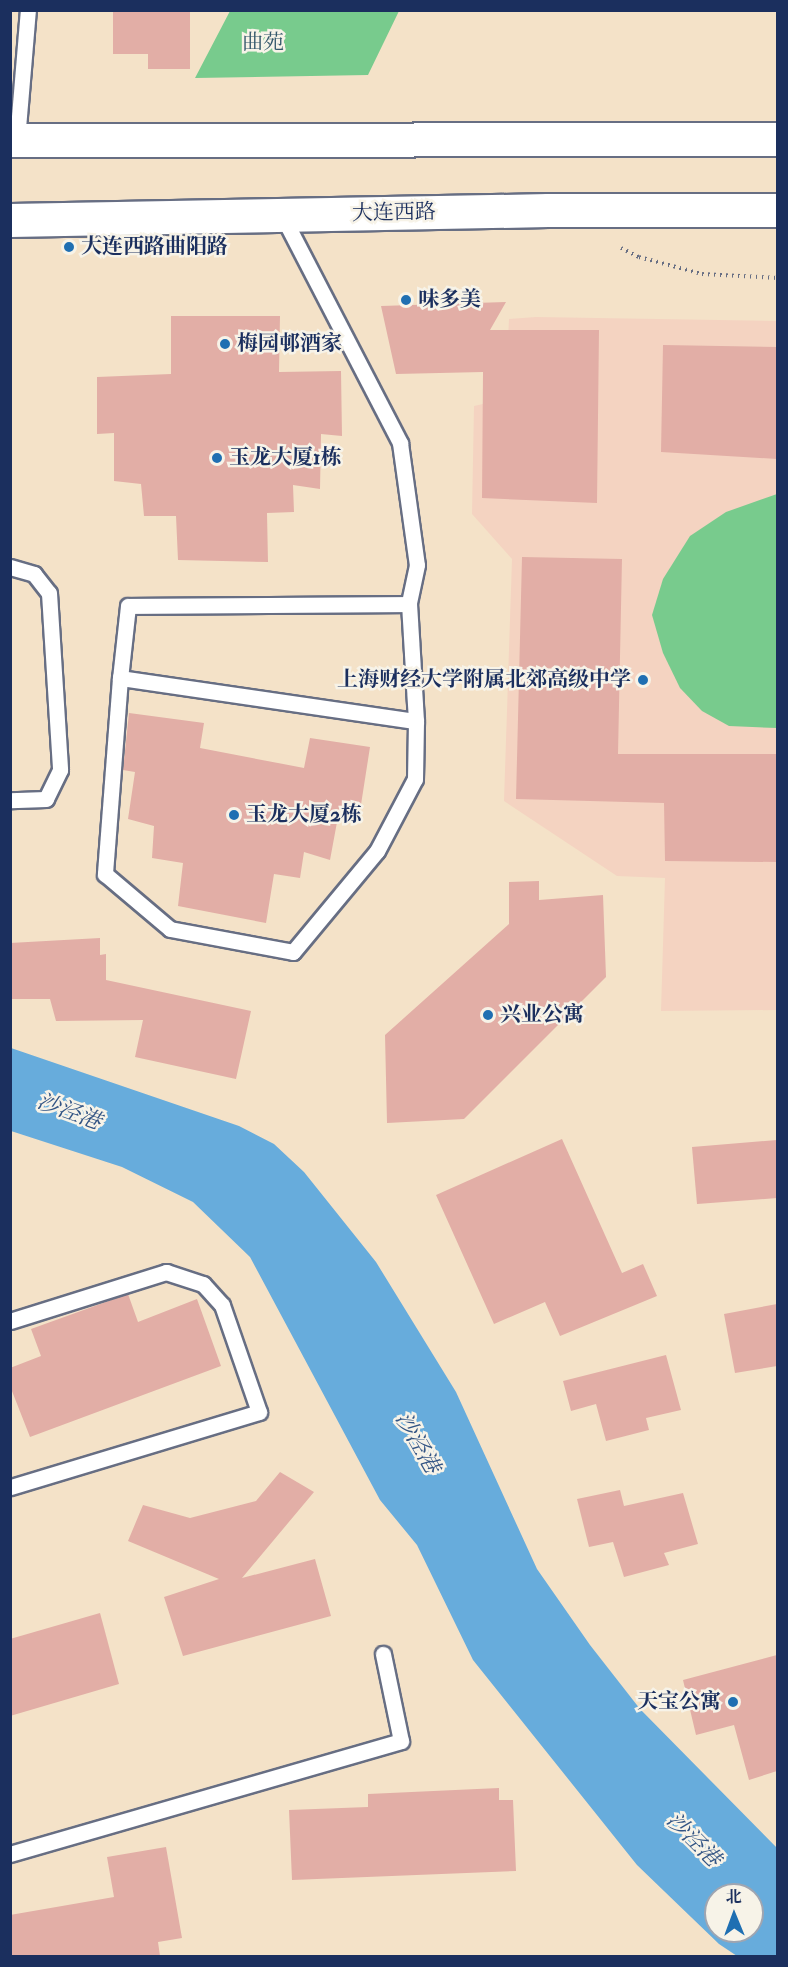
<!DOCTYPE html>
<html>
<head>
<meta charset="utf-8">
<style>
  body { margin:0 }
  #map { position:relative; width:788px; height:1967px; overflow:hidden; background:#f4e2c8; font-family:"IM FELL Double Pica","Noto Serif SC",serif }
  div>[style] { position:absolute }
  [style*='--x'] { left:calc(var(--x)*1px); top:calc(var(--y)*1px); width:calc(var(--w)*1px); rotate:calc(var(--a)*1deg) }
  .built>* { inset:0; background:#f4d3c1 }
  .green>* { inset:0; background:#78cb8d }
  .water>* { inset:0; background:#67acdc }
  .building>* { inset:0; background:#e2aea6 }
  .path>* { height:4px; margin-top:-2px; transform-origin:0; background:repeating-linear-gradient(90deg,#676e83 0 1.5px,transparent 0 6px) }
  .roads { filter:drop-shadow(2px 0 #676e83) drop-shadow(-2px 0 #676e83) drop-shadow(0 2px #676e83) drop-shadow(0 -2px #676e83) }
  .service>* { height:15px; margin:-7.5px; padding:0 7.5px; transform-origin:7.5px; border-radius:7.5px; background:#fff }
  .primary>* { height:33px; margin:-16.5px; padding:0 16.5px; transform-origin:16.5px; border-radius:16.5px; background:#fff }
  .dots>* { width:16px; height:16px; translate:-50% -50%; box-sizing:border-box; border:3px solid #f7f3e8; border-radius:50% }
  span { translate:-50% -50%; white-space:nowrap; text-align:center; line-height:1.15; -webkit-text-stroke:5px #f7f3e8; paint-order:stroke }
  .park-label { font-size:21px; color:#32566a }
  .street-label { font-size:21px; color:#1b2f5e }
  .poi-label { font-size:21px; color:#1b2f5e; font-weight:700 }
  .left { translate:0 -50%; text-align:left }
  .right { translate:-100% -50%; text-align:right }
  .water-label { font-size:22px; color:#325484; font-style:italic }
  .frame { position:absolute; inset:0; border:12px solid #1b2f5e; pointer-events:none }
  .north { position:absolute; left:704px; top:1883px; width:60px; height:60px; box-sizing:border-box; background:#f7f3e8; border:2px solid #9fa5b1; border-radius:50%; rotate:359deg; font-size:16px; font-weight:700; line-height:24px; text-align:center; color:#1b2f5e }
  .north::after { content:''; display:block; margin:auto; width:21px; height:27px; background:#1f6fb2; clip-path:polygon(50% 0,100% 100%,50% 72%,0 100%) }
</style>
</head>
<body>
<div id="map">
  <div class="built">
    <i style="clip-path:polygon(536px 317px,777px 321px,777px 1010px,661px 1011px,665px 878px,617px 876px,504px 801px,512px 559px,472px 514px,474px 406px,505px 399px,509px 319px)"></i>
  </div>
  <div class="green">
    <i style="clip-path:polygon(230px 11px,230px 10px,399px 11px,368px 75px,195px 78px)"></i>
    <i style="clip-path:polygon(777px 494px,777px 728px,729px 726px,702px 711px,680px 688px,663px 653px,652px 615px,663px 579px,690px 536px,726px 512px)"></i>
  </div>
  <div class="water">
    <i style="clip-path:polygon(evenodd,11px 1048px,239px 1126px,274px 1144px,304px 1172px,376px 1262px,456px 1392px,537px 1569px,590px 1645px,640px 1709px,777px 1848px,777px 1956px,737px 1956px,719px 1944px,637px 1865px,473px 1660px,417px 1545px,380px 1500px,250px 1257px,193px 1202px,122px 1167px,11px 1131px,11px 1048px,716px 1895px,752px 1895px,752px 1931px,716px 1931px,716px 1895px)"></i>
  </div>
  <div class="building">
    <i style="clip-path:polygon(113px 10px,190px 10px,190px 69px,148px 69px,148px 54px,113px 54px)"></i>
    <i style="clip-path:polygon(506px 302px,490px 330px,599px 330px,597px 503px,482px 498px,483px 372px,396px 374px,381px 306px)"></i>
    <i style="clip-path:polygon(171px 316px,280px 316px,279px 372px,341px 371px,342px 436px,321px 434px,320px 489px,293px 485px,294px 512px,267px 513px,268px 562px,178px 560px,176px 516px,144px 516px,141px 484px,114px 481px,114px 433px,97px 434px,97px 377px,171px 374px)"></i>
    <i style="clip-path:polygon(663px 345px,777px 347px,777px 459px,661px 452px)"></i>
    <i style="clip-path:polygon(522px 557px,622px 559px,618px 754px,777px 754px,777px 862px,665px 861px,664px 803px,516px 799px)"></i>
    <i style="clip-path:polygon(129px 713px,204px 723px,200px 748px,304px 768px,310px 738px,370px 747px,360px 811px,340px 806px,330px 860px,304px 852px,300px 878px,274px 874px,266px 923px,178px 906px,183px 863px,152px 858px,154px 826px,128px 819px,135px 772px,123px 770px)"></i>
    <i style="clip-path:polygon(539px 881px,539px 900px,603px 895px,606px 977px,464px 1119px,387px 1123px,385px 1035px,509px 924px,509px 882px)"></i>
    <i style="clip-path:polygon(100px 938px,100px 955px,106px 954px,106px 980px,251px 1011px,236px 1079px,135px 1057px,143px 1020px,56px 1021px,50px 999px,10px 999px,10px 943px)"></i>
    <i style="clip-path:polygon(562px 1139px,622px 1273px,643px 1264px,657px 1296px,560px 1336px,545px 1302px,494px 1324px,436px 1195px)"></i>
    <i style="clip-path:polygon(777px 1140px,777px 1198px,697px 1204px,692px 1147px)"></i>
    <i style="clip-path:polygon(128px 1294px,138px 1322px,197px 1299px,221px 1366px,30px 1437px,10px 1386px,10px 1368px,41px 1356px,31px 1329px)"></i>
    <i style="clip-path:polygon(777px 1304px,777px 1366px,735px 1373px,724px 1314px)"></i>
    <i style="clip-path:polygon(666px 1355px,681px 1410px,646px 1418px,649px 1430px,606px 1441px,596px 1404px,571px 1411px,563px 1381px)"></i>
    <i style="clip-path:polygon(280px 1472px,314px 1492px,242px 1578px,315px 1559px,331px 1616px,183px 1656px,164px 1597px,219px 1579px,128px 1541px,143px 1505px,190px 1518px,256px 1501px)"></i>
    <i style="clip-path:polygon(620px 1490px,624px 1506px,683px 1493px,698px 1544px,664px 1553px,669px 1565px,624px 1577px,613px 1542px,589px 1547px,577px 1499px)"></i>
    <i style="clip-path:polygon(100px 1613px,119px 1684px,10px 1716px,10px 1639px)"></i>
    <i style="clip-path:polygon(777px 1655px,777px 1771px,749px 1780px,734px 1725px,696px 1735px,683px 1680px)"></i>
    <i style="clip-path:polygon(499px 1788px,499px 1800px,513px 1800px,516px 1871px,292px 1880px,289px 1810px,368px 1807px,368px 1794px)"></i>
    <i style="clip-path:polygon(166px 1847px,182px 1938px,158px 1942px,160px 1956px,10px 1956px,10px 1915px,114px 1897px,107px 1857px)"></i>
  </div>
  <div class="path">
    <i style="--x:621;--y:248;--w:20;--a:27"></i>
    <i style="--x:639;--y:257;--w:65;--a:15.1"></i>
    <i style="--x:702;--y:274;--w:76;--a:3"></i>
  </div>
  <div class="roads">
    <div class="service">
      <i style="--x:17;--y:140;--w:130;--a:-85.2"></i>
      <i style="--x:282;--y:215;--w:257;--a:62.6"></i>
      <i style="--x:400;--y:443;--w:123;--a:82.1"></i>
      <i style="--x:417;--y:565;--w:40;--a:102"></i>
      <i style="--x:409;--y:604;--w:281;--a:179.6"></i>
      <i style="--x:128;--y:606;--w:72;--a:96.3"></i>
      <i style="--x:120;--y:678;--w:299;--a:8.3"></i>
      <i style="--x:416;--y:721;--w:117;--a:-93.4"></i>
      <i style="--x:10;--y:567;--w:25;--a:16"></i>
      <i style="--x:34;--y:574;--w:24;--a:52"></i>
      <i style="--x:49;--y:593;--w:177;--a:86.4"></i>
      <i style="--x:60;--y:770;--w:32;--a:116"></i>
      <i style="--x:46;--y:799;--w:36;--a:178"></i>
      <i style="--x:120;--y:678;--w:197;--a:94.4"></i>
      <i style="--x:105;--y:874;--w:85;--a:40.2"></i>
      <i style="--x:170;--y:929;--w:125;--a:10.6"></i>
      <i style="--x:293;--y:952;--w:131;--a:-50.3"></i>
      <i style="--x:377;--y:851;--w:81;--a:-62.2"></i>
      <i style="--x:415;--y:779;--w:58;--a:-89"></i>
      <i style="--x:10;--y:1321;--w:164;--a:-17.4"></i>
      <i style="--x:166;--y:1272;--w:39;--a:18"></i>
      <i style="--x:203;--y:1284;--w:28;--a:48"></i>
      <i style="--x:222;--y:1305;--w:113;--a:70.9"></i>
      <i style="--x:259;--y:1412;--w:260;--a:163.2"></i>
      <i style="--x:10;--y:1854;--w:407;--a:-16.1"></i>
      <i style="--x:401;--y:1741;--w:89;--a:-101.7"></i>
    </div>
    <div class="primary">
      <i style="--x:10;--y:140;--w:768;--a:-0.07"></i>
      <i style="--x:10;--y:220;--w:538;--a:-1.06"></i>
      <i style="--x:548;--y:210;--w:230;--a:0"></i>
    </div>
  </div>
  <div class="dots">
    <i style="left:69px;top:247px;background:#1f6fb2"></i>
    <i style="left:406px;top:300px;background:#1f6fb2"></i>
    <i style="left:225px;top:344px;background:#1f6fb2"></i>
    <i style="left:217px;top:458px;background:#1f6fb2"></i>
    <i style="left:643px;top:680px;background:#1f6fb2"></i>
    <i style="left:234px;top:815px;background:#1f6fb2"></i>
    <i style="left:488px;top:1015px;background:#1f6fb2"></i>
    <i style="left:733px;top:1702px;background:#1f6fb2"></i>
  </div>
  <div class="park-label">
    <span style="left:263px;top:43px">曲苑</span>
  </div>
  <div class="street-label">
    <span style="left:394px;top:213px;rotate:-1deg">大连西路</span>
  </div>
  <div class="poi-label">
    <span class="left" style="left:81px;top:247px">大连西路曲阳路</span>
    <span class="left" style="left:418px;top:300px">味多美</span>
    <span class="left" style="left:237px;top:344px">梅园邨酒家</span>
    <span class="left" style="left:229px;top:458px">玉龙大厦1栋</span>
    <span class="right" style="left:631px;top:680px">上海财经大学附属北郊高级中学</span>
    <span class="left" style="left:246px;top:815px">玉龙大厦2栋</span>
    <span class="left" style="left:500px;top:1015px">兴业公寓</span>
    <span class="right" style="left:721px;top:1702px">天宝公寓</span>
  </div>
  <div class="water-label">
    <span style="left:69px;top:1112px;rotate:20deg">沙泾港</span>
    <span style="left:417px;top:1443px;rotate:60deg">沙泾港</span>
    <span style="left:693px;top:1840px;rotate:45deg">沙泾港</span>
  </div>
  <div class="frame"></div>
  <div class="north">北</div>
</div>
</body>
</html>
